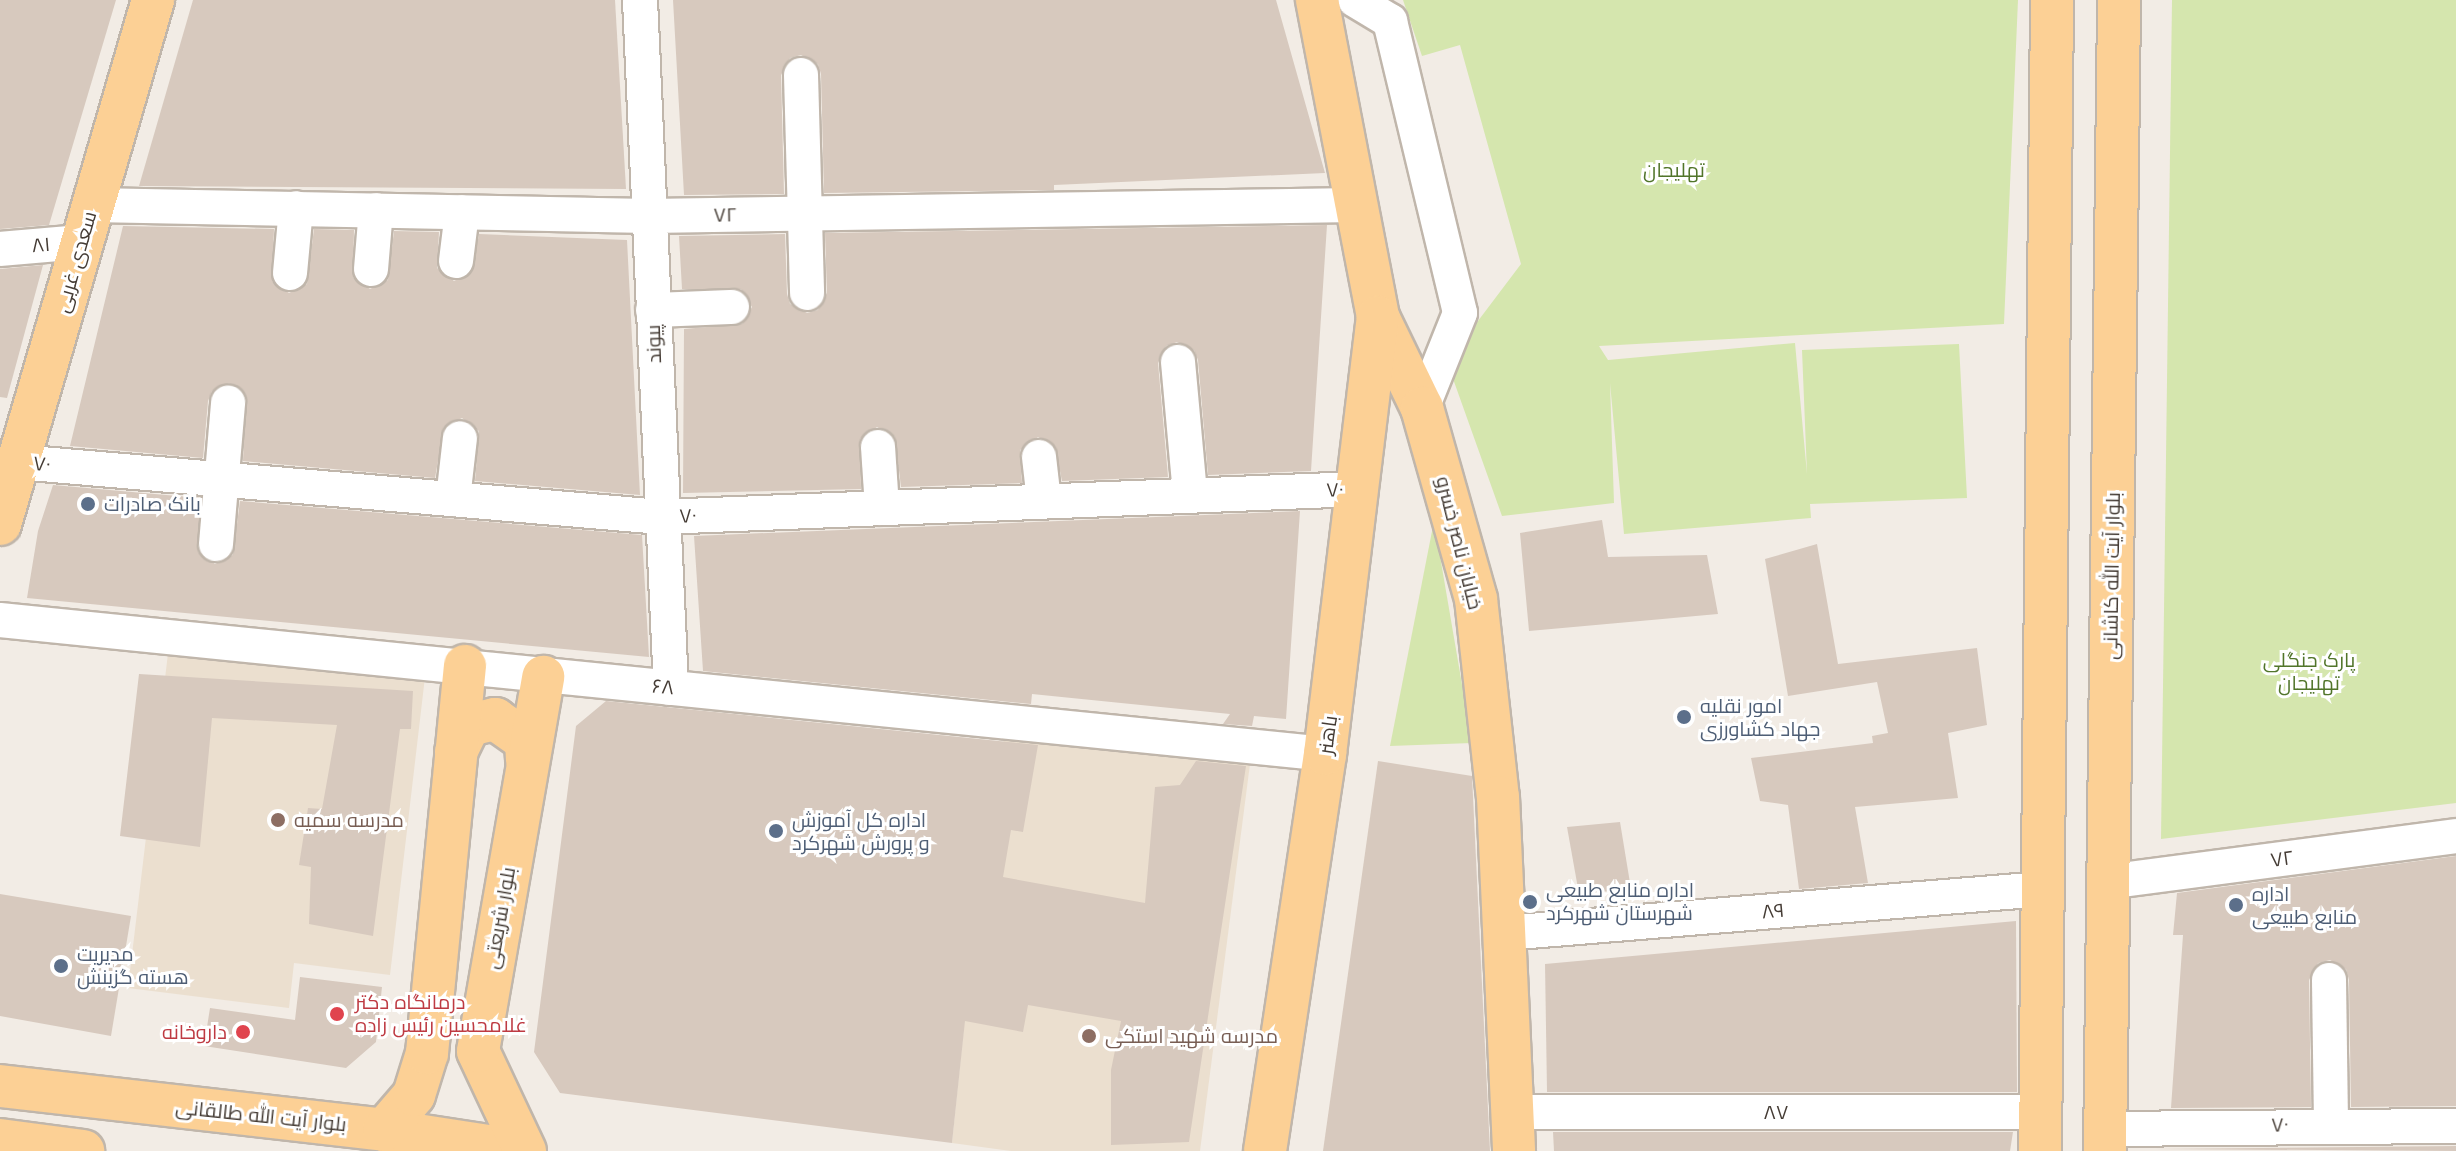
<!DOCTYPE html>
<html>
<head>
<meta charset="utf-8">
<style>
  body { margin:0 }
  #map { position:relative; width:2456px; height:1151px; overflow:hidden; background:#f2ece5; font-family:Helvetica,Cairo,sans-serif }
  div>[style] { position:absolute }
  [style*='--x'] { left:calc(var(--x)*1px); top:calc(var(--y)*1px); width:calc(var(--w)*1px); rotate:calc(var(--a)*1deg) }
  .education>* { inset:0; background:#ebdfcf }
  .green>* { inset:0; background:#d5e6ae }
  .building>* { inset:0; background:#d7c9be }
  .roads { filter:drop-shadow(2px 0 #c0b6ab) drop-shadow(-2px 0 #c0b6ab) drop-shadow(0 2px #c0b6ab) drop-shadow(0 -2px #c0b6ab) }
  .minor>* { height:34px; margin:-17px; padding:0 17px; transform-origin:17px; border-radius:17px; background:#fff }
  .major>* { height:42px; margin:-21px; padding:0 21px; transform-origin:21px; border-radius:21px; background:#fcd095 }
  .dots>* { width:22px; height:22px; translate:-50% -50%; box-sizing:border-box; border:4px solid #fff; border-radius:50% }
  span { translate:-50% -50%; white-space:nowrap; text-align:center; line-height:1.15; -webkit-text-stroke:6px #fff; paint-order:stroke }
  .park-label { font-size:20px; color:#51752a }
  .street-label { font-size:20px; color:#453c35 }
  .service-label { font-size:20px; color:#4e5e75 }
  .left { translate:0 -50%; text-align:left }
  .education-label { font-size:20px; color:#785e54 }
  .health-label { font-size:20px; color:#be3a42 }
  .right { translate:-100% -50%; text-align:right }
</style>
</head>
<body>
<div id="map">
  <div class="education">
    <i style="clip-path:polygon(169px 645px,425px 677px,390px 975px,294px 963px,289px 1008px,128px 988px)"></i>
    <i style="clip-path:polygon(1005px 732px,1250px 764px,1200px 1151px,1011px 1151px,952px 1143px,974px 929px)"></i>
  </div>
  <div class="green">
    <i style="clip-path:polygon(1403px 0,2018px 0,2004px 324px,1599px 346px,1608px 360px,1795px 343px,1807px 474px,1802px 350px,1959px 344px,1967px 498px,1810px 504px,1811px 518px,1624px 534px,1610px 383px,1614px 503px,1502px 516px,1447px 362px,1521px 264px,1460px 45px,1422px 56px)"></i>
    <i style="clip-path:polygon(2172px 0,2456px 0,2456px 803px,2161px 839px)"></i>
    <i style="clip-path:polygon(1434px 521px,1472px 743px,1390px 746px)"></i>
  </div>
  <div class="building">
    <i style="clip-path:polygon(0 0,116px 0,49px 225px,0 229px)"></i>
    <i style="clip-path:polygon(193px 0,615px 0,626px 189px,139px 186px)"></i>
    <i style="clip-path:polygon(673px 0,1276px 0,1325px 173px,1054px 185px,1054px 190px,824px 193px,821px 74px,818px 64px,801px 55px,790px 58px,781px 75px,784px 194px,684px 195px)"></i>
    <i style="clip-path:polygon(1327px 225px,1311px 471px,1208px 475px,1198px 360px,1194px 350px,1177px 342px,1166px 346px,1158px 363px,1168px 477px,1062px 481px,1055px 446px,1038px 437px,1020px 450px,1022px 483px,901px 487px,895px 437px,877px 427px,860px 439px,861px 489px,683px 493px,684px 329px,742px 324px,752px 307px,741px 289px,682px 289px,679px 236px,785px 234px,787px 294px,790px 304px,807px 313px,818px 310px,827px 293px,825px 233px)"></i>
    <i style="clip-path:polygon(123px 226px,274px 229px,272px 281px,289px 293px,307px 284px,314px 229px,354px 230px,353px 277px,370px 289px,388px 280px,394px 231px,439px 232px,437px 268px,454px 281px,472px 272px,479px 234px,627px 240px,640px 495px,475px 481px,479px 431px,462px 418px,444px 427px,435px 478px,243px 461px,246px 395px,229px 383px,212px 391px,208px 401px,203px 458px,70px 446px)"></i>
    <i style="clip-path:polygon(43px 265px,7px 398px,0 397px,0 269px)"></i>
    <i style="clip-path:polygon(53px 485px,200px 498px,198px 552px,215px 564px,233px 555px,240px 501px,642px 535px,649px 657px,27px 598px,38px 531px)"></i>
    <i style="clip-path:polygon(1300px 511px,1286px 719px,1254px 716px,1252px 726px,1223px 724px,1230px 714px,1032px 694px,1031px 704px,703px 671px,694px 536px)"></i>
    <i style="clip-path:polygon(1602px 520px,1608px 557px,1707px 555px,1718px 614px,1529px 631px,1520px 533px)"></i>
    <i style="clip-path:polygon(1817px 544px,1838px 664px,1977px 648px,1987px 725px,1948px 733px,1958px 798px,1855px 807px,1868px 883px,1799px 889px,1788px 805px,1760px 801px,1751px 758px,1873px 743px,1872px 736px,1888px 733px,1877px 682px,1788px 696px,1765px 559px)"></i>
    <i style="clip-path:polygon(139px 674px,413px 691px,411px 729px,400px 729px,373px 936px,309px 924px,311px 867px,299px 865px,308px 808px,322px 809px,337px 725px,212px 718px,200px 847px,120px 836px)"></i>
    <i style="clip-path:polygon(606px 701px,1038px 745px,1023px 832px,1011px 830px,1003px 877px,1145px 903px,1155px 787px,1180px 785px,1196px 761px,1246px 766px,1189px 1142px,1111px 1145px,1111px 1070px,1121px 1021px,1028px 1005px,1023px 1032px,965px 1021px,952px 1143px,560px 1093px,534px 1052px,576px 726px)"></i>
    <i style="clip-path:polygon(1378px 761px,1472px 776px,1490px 1151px,1323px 1151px)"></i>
    <i style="clip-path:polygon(1620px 822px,1631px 889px,1579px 894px,1567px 827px)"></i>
    <i style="clip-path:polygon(2456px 856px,2456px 1106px,2351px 1107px,2349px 980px,2346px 969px,2330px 960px,2318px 963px,2309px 980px,2311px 1107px,2171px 1108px,2183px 935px,2173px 935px,2177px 893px)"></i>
    <i style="clip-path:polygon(0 894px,131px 916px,111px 1036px,0 1016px)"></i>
    <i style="clip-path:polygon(2016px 921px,2017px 1092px,1547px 1092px,1545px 964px)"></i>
    <i style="clip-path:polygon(300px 977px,382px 987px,376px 1042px,346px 1068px,204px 1046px,210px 1008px,295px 1020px)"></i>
    <i style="clip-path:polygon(1553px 1132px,2013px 1132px,2010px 1151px,1554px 1151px)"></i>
    <i style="clip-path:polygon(2456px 1146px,2456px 1151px,2155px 1149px)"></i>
  </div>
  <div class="roads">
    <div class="minor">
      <i style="--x:640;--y:0;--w:689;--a:87.42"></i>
      <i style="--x:1355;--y:0;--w:41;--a:31"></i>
      <i style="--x:1390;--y:21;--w:300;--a:76.5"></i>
      <i style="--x:1460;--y:313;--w:102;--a:111.8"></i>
      <i style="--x:801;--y:75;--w:218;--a:88.4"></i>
      <i style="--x:93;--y:205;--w:556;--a:1.13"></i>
      <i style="--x:649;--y:216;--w:707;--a:-0.89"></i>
      <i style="--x:0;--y:249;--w:82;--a:-4.9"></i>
      <i style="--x:456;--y:261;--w:49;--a:-83"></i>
      <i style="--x:371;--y:269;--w:59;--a:-85.2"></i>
      <i style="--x:290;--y:273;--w:65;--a:-84.7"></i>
      <i style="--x:653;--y:310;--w:79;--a:-2.2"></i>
      <i style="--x:1178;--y:362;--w:134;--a:84.8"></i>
      <i style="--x:878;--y:447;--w:61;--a:86.2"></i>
      <i style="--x:1039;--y:457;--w:44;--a:83.5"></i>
      <i style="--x:18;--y:462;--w:645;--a:4.89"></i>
      <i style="--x:661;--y:517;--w:699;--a:-2.3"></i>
      <i style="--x:453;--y:499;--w:61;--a:-83.5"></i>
      <i style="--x:216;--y:544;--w:142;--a:-85.1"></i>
      <i style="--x:0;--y:620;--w:1332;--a:5.77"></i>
      <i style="--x:2107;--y:882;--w:352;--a:-7.5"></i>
      <i style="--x:1505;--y:933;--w:539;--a:-4.68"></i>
      <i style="--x:2329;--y:980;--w:144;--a:89.2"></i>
      <i style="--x:1513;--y:1112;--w:527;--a:0"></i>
      <i style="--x:2105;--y:1129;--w:351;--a:-0.5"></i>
    </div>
    <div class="major">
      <i style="--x:1317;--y:0;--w:323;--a:79.1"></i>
      <i style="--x:1378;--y:317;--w:101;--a:64.2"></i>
      <i style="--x:1422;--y:408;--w:198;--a:74.2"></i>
      <i style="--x:1476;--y:599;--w:199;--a:83.7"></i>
      <i style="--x:1498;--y:797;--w:354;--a:87.4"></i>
      <i style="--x:0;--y:524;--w:546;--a:-73.72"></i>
      <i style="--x:456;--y:752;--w:30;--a:-64"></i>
      <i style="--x:469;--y:725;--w:27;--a:-13"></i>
      <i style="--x:495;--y:719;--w:38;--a:35"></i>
      <i style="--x:526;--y:741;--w:19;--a:87"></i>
      <i style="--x:0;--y:1086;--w:387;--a:6.5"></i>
      <i style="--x:384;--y:1130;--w:140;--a:8.7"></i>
      <i style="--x:384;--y:1130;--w:46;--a:-49.4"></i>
      <i style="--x:414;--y:1095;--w:44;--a:-72.8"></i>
      <i style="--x:427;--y:1053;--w:389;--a:-84.4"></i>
      <i style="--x:0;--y:1140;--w:84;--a:7.5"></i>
      <i style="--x:525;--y:1151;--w:110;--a:-115.2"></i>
      <i style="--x:478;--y:1051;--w:380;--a:-80.1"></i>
      <i style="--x:1265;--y:1151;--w:402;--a:-81.4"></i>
      <i style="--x:1325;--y:754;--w:440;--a:-83.1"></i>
      <i style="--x:2040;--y:1151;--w:1151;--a:-89.4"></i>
      <i style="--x:2105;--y:1151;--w:1151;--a:-89.3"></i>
    </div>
  </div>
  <div class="dots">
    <i style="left:88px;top:504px;background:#5c6f8a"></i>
    <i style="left:1684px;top:717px;background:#5c6f8a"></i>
    <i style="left:278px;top:820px;background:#8d6e63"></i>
    <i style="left:776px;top:831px;background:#5c6f8a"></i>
    <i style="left:1530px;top:902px;background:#5c6f8a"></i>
    <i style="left:2236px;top:905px;background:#5c6f8a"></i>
    <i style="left:61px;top:966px;background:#5c6f8a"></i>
    <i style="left:337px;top:1014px;background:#e0444e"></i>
    <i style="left:243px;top:1032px;background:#e0444e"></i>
    <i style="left:1089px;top:1036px;background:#8d6e63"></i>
  </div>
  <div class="park-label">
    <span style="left:1674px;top:170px">تهلیجان</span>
    <span style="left:2309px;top:672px">پارک جنگلی<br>تهلیجان</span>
  </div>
  <div class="street-label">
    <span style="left:725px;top:215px;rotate:-1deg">۷۲</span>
    <span style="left:41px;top:245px;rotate:-5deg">۸۱</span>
    <span style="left:76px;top:262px;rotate:-74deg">سعدی غربی</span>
    <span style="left:654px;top:344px;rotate:-92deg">پیوند</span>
    <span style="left:42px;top:464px;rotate:5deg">۷۰</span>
    <span style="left:1335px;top:490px;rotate:-2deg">۷۰</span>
    <span style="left:688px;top:516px;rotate:-2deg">۷۰</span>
    <span style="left:1459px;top:543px;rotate:76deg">خیابان ناصر خسرو</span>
    <span style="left:2112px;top:576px;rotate:-89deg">بلوار آیت الله کاشانی</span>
    <span style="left:663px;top:687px;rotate:5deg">۶۸</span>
    <span style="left:1328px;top:735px;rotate:-82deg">باهنر</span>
    <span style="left:2282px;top:859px;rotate:-8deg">۷۲</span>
    <span style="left:1773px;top:911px;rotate:-5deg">۸۹</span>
    <span style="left:500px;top:918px;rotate:-80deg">بلوار شریعتی</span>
    <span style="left:1776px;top:1112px">۸۷</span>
    <span style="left:261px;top:1116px;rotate:6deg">بلوار آیت الله طالقانی</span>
    <span style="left:2280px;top:1125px;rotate:-1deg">۷۰</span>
  </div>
  <div class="service-label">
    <span class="left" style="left:104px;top:504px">بانک صادرات</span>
    <span class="left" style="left:1700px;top:718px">امور نقلیه<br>جهاد کشاورزی</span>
    <span class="left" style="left:792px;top:832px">اداره کل آموزش<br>و پرورش شهرکرد</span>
    <span class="left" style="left:1546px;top:902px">اداره منابع طبیعی<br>شهرستان شهرکرد</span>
    <span class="left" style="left:2252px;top:906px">اداره<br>منابع طبیعی</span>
    <span class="left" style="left:77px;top:966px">مدیریت<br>هسته گزینش</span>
  </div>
  <div class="education-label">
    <span class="left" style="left:294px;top:820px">مدرسه سمیه</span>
    <span class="left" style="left:1105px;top:1036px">مدرسه شهید استکی</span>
  </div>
  <div class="health-label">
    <span class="left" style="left:355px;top:1014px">درمانگاه دکتر<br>غلامحسین رئیس زاده</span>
    <span class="right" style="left:227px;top:1032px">داروخانه</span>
  </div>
</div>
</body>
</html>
